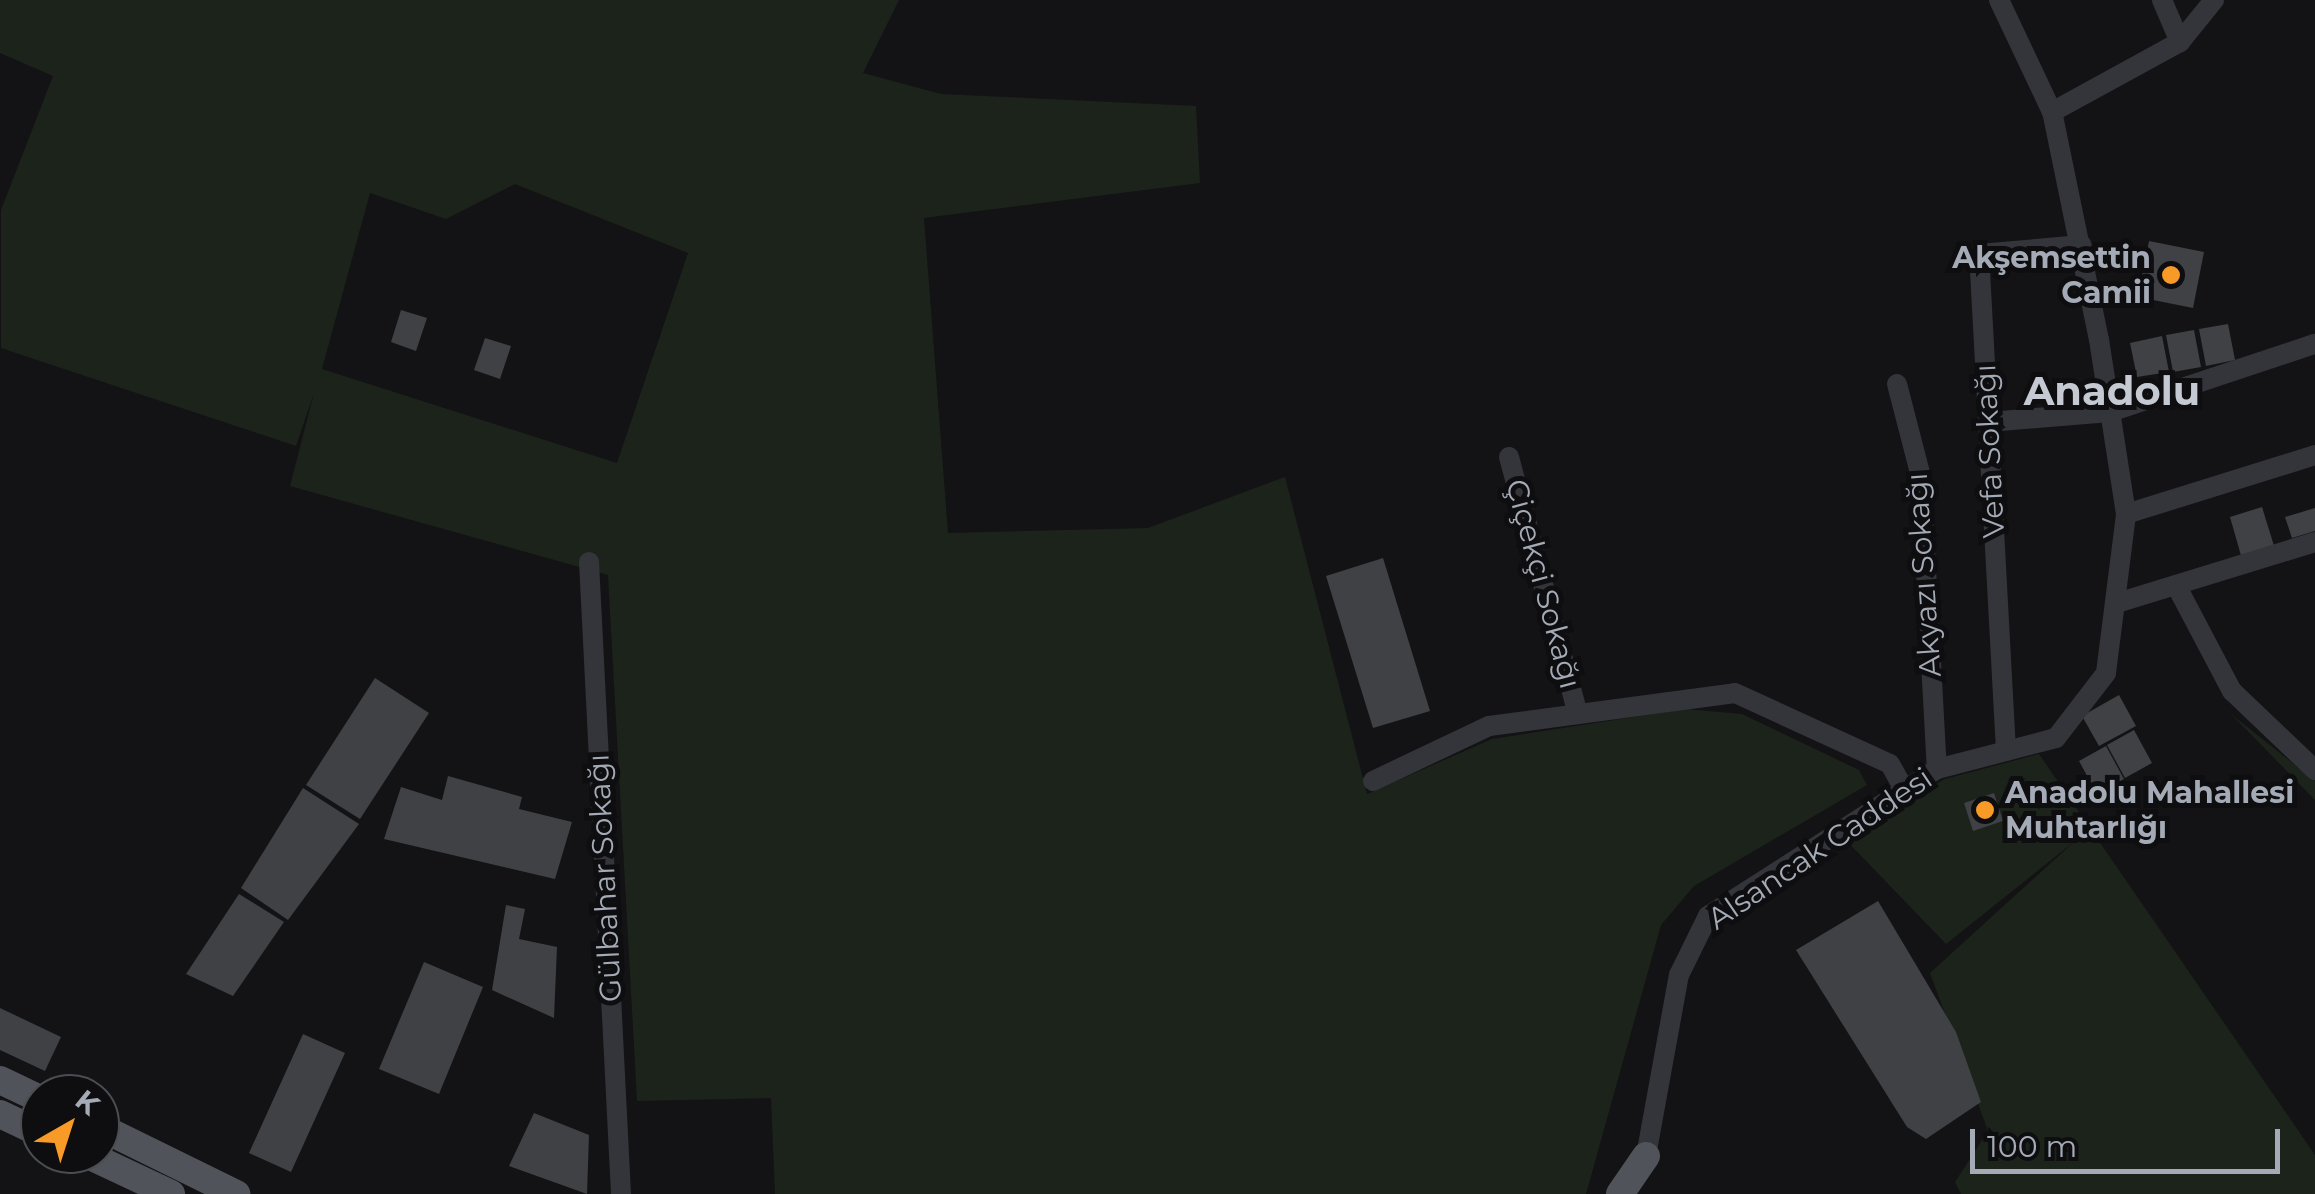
<!DOCTYPE html>
<html>
<head>
<meta charset="utf-8">
<style>
  body { margin:0 }
  #map { position:relative; width:2315px; height:1194px; overflow:hidden; background:#131315; font-family:Montserrat,sans-serif }
  div>[style] { position:absolute }
  [style*='--x'] { left:calc(var(--x)*1px); top:calc(var(--y)*1px); width:calc(var(--w)*1px); rotate:calc(var(--a)*1deg) }
  .green>* { inset:0; background:#1b231b }
  .building>* { inset:0; background:#3f4145 }
  .minor>* { height:20px; margin:-10px; padding:0 10px; transform-origin:10px; border-radius:10px; background:#34353a }
  .major>* { height:28px; margin:-14px; padding:0 14px; transform-origin:14px; border-radius:14px; background:#505359 }
  .dots>* { width:28px; height:28px; translate:-50% -50%; box-sizing:border-box; border:5px solid #0e0e10; border-radius:50% }
  span { translate:-50% -50%; white-space:nowrap; text-align:center; line-height:1.15; -webkit-text-stroke:10px #0e0e10; paint-order:stroke }
  .poi-label { font-size:30px; color:#a4abb6; font-weight:700 }
  .right { translate:-100% -50%; text-align:right }
  .left { translate:0 -50%; text-align:left }
  .street-label { font-size:30px; color:#a4abb6 }
  .district-label { font-size:40px; color:#c5cad2; font-weight:700 }
  .north { position:absolute; left:20px; top:1074px; width:100px; height:100px; box-sizing:border-box; background:#0e0e10; border:2px solid #4a4d52; border-radius:50%; rotate:39deg; font-size:28px; font-weight:700; line-height:40px; text-align:center; color:#a4abb6 }
  .north::after { content:''; display:block; margin:auto; width:35px; height:45px; background:#f89a27; clip-path:polygon(50% 0,100% 100%,50% 72%,0 100%) }
  .scale { position:absolute; left:1970px; top:1129px; width:310px; height:45px; box-sizing:border-box; border:5px solid #a4abb6; border-top:0; padding-left:12px; font-size:30px; line-height:35px; white-space:nowrap; color:#a4abb6; -webkit-text-stroke:8px #0e0e10; paint-order:stroke }
</style>
</head>
<body>
<div id="map">
  <div class="green">
    <i style="clip-path:polygon(evenodd,0 0,899px 0,863px 73px,941px 94px,1196px 106px,1200px 183px,924px 218px,948px 533px,1148px 528px,1285px 477px,1367px 794px,1492px 739px,1685px 709px,1742px 714px,1859px 770px,1867px 785px,1694px 886px,1661px 925px,1586px 1194px,775px 1194px,771px 1098px,637px 1101px,608px 575px,290px 486px,314px 393px,296px 446px,1px 348px,1px 210px,53px 76px,0 53px,0 0,515px 184px,688px 253px,617px 463px,322px 369px,370px 193px,446px 219px,515px 184px)"></i>
    <i style="clip-path:polygon(2231px 714px,2315px 781px,2315px 800px)"></i>
    <i style="clip-path:polygon(2039px 754px,2315px 1155px,2315px 1194px,1961px 1194px,1955px 1182px,1988px 1131px,1930px 973px,2075px 841px,1946px 944px,1842px 836px,1945px 779px)"></i>
  </div>
  <div class="building">
    <i style="clip-path:polygon(2149px 241px,2204px 252px,2193px 308px,2138px 297px)"></i>
    <i style="clip-path:polygon(401px 310px,427px 318px,416px 351px,391px 342px)"></i>
    <i style="clip-path:polygon(2228px 324px,2235px 360px,2206px 366px,2199px 329px)"></i>
    <i style="clip-path:polygon(2194px 330px,2201px 367px,2173px 372px,2166px 335px)"></i>
    <i style="clip-path:polygon(2162px 336px,2169px 372px,2137px 377px,2130px 343px)"></i>
    <i style="clip-path:polygon(485px 338px,511px 346px,500px 379px,474px 370px)"></i>
    <i style="clip-path:polygon(2262px 507px,2275px 549px,2242px 559px,2230px 517px)"></i>
    <i style="clip-path:polygon(2315px 508px,2315px 531px,2292px 538px,2285px 517px)"></i>
    <i style="clip-path:polygon(1383px 558px,1430px 711px,1373px 728px,1326px 576px)"></i>
    <i style="clip-path:polygon(375px 678px,429px 713px,360px 819px,306px 785px)"></i>
    <i style="clip-path:polygon(2119px 695px,2136px 726px,2099px 746px,2082px 716px)"></i>
    <i style="clip-path:polygon(2134px 730px,2152px 763px,2125px 778px,2107px 745px)"></i>
    <i style="clip-path:polygon(2106px 746px,2124px 779px,2097px 794px,2079px 761px)"></i>
    <i style="clip-path:polygon(448px 776px,522px 797px,519px 809px,572px 822px,555px 879px,384px 839px,401px 787px,442px 800px)"></i>
    <i style="clip-path:polygon(303px 788px,359px 824px,288px 920px,241px 888px)"></i>
    <i style="clip-path:polygon(1994px 793px,2003px 821px,1973px 831px,1964px 803px)"></i>
    <i style="clip-path:polygon(239px 894px,284px 922px,233px 996px,186px 974px)"></i>
    <i style="clip-path:polygon(1878px 901px,1956px 1032px,1981px 1102px,1926px 1139px,1907px 1127px,1796px 950px)"></i>
    <i style="clip-path:polygon(506px 905px,525px 909px,519px 939px,557px 947px,554px 1018px,492px 990px)"></i>
    <i style="clip-path:polygon(424px 962px,483px 987px,439px 1094px,379px 1069px)"></i>
    <i style="clip-path:polygon(0 1008px,61px 1037px,45px 1071px,0 1050px)"></i>
    <i style="clip-path:polygon(303px 1034px,345px 1053px,291px 1172px,249px 1153px)"></i>
    <i style="clip-path:polygon(534px 1113px,589px 1135px,587px 1194px,509px 1166px)"></i>
  </div>
  <div class="minor">
    <i style="--x:2162;--y:0;--w:46;--a:66.8"></i>
    <i style="--x:2052;--y:112;--w:146;--a:-28.7"></i>
    <i style="--x:2180;--y:42;--w:54;--a:-51"></i>
    <i style="--x:1897;--y:384;--w:96;--a:75.5"></i>
    <i style="--x:1921;--y:477;--w:292;--a:86.9"></i>
    <i style="--x:1988;--y:422;--w:122;--a:-4.7"></i>
    <i style="--x:2110;--y:412;--w:216;--a:-18.4"></i>
    <i style="--x:1509;--y:457;--w:263;--a:75"></i>
    <i style="--x:2126;--y:514;--w:198;--a:-17.3"></i>
    <i style="--x:589;--y:562;--w:633;--a:87.1"></i>
    <i style="--x:2176;--y:585;--w:120;--a:62.2"></i>
    <i style="--x:2232;--y:691;--w:115;--a:43.6"></i>
    <i style="--x:2117;--y:603;--w:207;--a:-17.1"></i>
    <i style="--x:2006;--y:751;--w:498;--a:-93.1"></i>
    <i style="--x:1979;--y:254;--w:103;--a:-5"></i>
    <i style="--x:1373;--y:781;--w:128;--a:-25.4"></i>
    <i style="--x:1489;--y:726;--w:248;--a:-7.6"></i>
    <i style="--x:1735;--y:693;--w:170;--a:24.6"></i>
    <i style="--x:1890;--y:764;--w:29;--a:61"></i>
    <i style="--x:1646;--y:1156;--w:184;--a:-79.7"></i>
    <i style="--x:1679;--y:975;--w:66;--a:-63.8"></i>
    <i style="--x:1708;--y:916;--w:272;--a:-32.7"></i>
    <i style="--x:1937;--y:769;--w:123;--a:-14.6"></i>
    <i style="--x:2056;--y:738;--w:82;--a:-52.4"></i>
    <i style="--x:2106;--y:673;--w:160;--a:-82.8"></i>
    <i style="--x:2126;--y:514;--w:176;--a:-98.8"></i>
    <i style="--x:2099;--y:340;--w:233;--a:-101.6"></i>
    <i style="--x:2052;--y:112;--w:124;--a:-115.3"></i>
  </div>
  <div class="major">
    <i style="--x:0;--y:1080;--w:44;--a:25.4"></i>
    <i style="--x:0;--y:1114;--w:44;--a:25.4"></i>
    <i style="--x:100;--y:1127;--w:152;--a:26.2"></i>
    <i style="--x:86;--y:1154;--w:94;--a:25.2"></i>
    <i style="--x:1620;--y:1194;--w:46;--a:-55.6"></i>
  </div>
  <div class="dots">
    <i style="left:2171px;top:275px;background:#f89a27"></i>
    <i style="left:1985px;top:810px;background:#f89a27"></i>
  </div>
  <div class="poi-label">
    <span class="right" style="left:2151px;top:275px">Akşemsettin<br>Camii</span>
    <span class="left" style="left:2005px;top:810px">Anadolu Mahallesi<br>Muhtarlığı</span>
  </div>
  <div class="street-label">
    <span style="left:1990px;top:451px;rotate:-93deg">Vefa Sokağı</span>
    <span style="left:1924px;top:575px;rotate:-94deg">Akyazı Sokağı</span>
    <span style="left:1543px;top:584px;rotate:75deg">Çiçekçi Sokağı</span>
    <span style="left:1820px;top:849px;rotate:-34deg">Alsancak Caddesi</span>
    <span style="left:605px;top:878px;rotate:-93deg">Gülbahar Sokağı</span>
  </div>
  <div class="district-label">
    <span style="left:2112px;top:391px">Anadolu</span>
  </div>
  <div class="north">K</div>
  <div class="scale">100 m</div>
</div>
</body>
</html>
